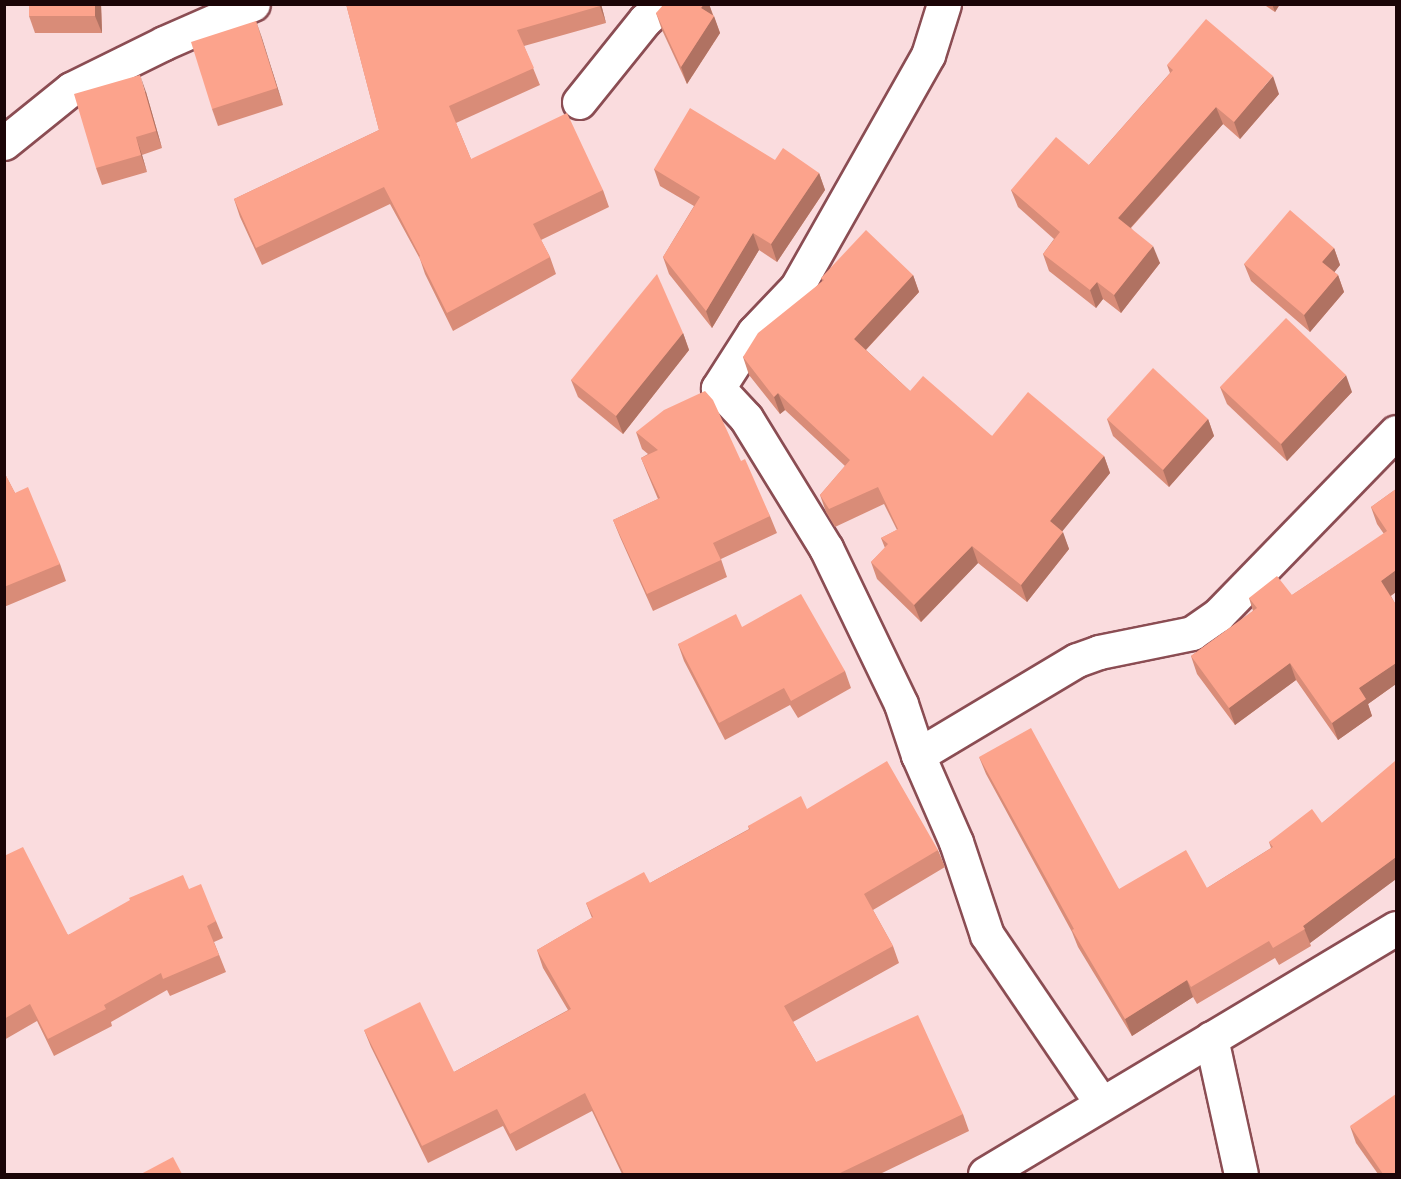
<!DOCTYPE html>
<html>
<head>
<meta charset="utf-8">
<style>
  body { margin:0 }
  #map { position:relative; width:1401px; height:1179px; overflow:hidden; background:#fadcde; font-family:"Source Sans 3",sans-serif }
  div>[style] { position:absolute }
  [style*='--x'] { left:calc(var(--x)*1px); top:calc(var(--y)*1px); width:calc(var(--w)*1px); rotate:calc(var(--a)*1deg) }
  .roads { filter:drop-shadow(2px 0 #8b4d53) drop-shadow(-2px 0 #8b4d53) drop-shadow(0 2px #8b4d53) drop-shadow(0 -2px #8b4d53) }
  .minor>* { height:33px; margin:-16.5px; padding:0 16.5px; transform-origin:16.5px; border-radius:16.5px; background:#fff }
  .wall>* { inset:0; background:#d98c78 }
  .shaded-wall>* { inset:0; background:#b07262 }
  .building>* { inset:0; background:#fca38c }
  span { translate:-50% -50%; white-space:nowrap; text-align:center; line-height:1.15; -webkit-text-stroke:6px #fadcde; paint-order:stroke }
  .frame { position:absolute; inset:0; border:6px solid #1b0507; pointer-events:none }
</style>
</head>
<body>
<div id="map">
  <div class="roads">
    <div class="minor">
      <i style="--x:944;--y:4;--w:53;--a:107.4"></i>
      <i style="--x:928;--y:55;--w:266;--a:119.5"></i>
      <i style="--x:797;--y:287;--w:62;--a:133.7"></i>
      <i style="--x:754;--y:332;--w:67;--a:122.7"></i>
      <i style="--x:718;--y:388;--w:41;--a:47"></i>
      <i style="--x:746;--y:418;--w:153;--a:58.4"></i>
      <i style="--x:826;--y:548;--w:173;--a:64.3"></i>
      <i style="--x:901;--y:704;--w:54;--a:71.6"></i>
      <i style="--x:918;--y:755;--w:95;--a:66.4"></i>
      <i style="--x:956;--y:842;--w:98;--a:71.6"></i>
      <i style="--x:987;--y:935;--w:203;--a:55.8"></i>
      <i style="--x:579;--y:102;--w:105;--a:-51.2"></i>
      <i style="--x:645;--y:20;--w:24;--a:-42"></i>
      <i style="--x:4;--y:143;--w:86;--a:-38.9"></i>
      <i style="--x:71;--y:89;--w:104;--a:-26.3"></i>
      <i style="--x:164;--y:43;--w:97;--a:-23.7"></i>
      <i style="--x:918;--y:755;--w:185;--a:-30.9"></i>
      <i style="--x:1077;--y:660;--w:23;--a:-20"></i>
      <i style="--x:1099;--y:652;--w:95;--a:-11.5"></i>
      <i style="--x:1192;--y:633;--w:32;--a:-35"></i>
      <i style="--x:1218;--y:615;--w:255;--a:-45.8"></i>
      <i style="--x:1211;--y:1038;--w:139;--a:77.6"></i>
      <i style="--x:985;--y:1174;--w:479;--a:-30.9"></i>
    </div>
  </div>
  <div class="wall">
    <i style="clip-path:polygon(29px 4px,101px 4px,102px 33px,35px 33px,29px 16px)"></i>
    <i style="clip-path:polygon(346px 4px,601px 4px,606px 23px,524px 46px,540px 85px,456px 123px,471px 159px,603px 190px,609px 207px,541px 240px,550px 257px,556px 274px,453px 331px,425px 274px,420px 259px,390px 204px,262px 265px,240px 217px,234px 199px,379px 130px)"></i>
    <i style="clip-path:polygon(709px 4px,720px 33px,687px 84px,662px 30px,656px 13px)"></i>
    <i style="clip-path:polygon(1263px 4px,1280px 4px,1275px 12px)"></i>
    <i style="clip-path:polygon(256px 21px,283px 105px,218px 126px,212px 109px)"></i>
    <i style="clip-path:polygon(1167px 65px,1279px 94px,1240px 139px,1223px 124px,1131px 228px,1160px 263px,1121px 313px,1103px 299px,1096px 308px,1049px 271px,1043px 254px,1054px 239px,1018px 207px,1011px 190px,1089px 165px,1170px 73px)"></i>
    <i style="clip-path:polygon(146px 92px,162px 148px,142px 155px,147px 172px,102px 185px,96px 168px)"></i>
    <i style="clip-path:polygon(775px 160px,819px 173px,825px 190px,777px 262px,759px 250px,712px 328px,669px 274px,663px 257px,694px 206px,660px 186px,654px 169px)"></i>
    <i style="clip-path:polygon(1334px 248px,1340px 265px,1334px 272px,1338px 275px,1344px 292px,1310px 332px,1251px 281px,1244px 264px)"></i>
    <i style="clip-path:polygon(913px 275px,919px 292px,866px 350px,910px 391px,992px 436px,1104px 456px,1110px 473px,1062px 531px,1069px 549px,1027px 602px,978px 563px,921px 622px,877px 579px,871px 562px,885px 548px,881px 538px,897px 530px,884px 504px,835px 527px,826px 512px,820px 495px,845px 466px,785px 410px,780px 414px,749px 375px,743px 357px,822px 281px,821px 278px)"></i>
    <i style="clip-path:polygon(683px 333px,689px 350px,623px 434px,578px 397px,571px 380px)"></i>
    <i style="clip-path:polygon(1220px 387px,1352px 392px,1287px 461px,1227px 404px)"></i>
    <i style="clip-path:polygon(1107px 419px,1208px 419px,1214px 436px,1169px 487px,1113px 436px)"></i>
    <i style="clip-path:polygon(636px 432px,741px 461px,770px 516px,777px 533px,721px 559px,727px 577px,653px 611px,620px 537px,613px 520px,658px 499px,648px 475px,641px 458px,648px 454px,642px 449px)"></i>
    <i style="clip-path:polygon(4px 472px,15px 493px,60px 564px,66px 581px,4px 607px)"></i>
    <i style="clip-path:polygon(1396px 489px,1396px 592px,1391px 596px,1396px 605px,1396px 684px,1368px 704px,1372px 716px,1338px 740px,1296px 680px,1235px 725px,1197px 674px,1191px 656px,1253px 611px,1249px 598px,1292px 595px,1384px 534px,1377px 524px,1371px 507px)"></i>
    <i style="clip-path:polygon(742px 627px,845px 671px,851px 688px,798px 718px,790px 705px,725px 740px,684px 661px,678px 644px)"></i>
    <i style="clip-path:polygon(979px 757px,1119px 889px,1207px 888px,1271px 848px,1269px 842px,1322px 823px,1396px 763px,1396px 879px,1310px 943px,1311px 946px,1279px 965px,1275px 958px,1197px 1004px,1193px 997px,1132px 1036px,1078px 947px,1072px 932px,986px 774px)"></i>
    <i style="clip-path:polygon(807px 809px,938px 850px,945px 867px,873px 910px,893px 946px,899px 963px,793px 1022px,816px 1062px,963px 1114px,969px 1131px,880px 1174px,622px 1174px,592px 1111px,516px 1151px,503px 1126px,428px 1163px,371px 1047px,364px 1030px,454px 1072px,568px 1010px,543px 968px,537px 950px,592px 918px,586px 903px,650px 883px,749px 829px,748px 826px)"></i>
    <i style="clip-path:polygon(4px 856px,68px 935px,189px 889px,216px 921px,223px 938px,214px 942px,226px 972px,170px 996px,167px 990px,111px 1022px,112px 1026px,54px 1056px,37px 1021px,4px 1040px)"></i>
    <i style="clip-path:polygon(1350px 1126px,1396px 1174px,1378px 1174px,1356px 1143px)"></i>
  </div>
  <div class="shaded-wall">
    <i style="clip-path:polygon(95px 4px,101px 4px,102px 33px,95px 16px)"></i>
    <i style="clip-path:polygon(599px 4px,601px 4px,606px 23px)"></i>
    <i style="clip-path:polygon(704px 4px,709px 4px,713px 16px,701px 8px)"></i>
    <i style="clip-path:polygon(1272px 4px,1280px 4px,1275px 12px)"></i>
    <i style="clip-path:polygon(714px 16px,720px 33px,687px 84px,681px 67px)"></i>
    <i style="clip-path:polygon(256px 21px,262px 38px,283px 105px,277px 88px)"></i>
    <i style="clip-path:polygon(140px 75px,146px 92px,162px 148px,156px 131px)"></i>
    <i style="clip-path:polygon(1273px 76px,1279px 94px,1240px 139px,1234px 122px)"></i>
    <i style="clip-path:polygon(1216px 107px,1223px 124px,1124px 235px,1118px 218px)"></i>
    <i style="clip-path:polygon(136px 137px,142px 155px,147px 172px,141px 155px)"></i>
    <i style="clip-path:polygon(819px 173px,825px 190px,777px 262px,771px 244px)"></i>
    <i style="clip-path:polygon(753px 233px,759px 250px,712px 328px,706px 311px)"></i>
    <i style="clip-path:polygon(1153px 246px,1160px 263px,1121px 313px,1114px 295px)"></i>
    <i style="clip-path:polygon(1334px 248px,1340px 265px,1329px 279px,1322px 262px)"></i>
    <i style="clip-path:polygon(913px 275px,919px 292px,860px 356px,854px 339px)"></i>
    <i style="clip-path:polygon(1338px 275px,1344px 292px,1310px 332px,1304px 315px)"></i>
    <i style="clip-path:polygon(1097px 282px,1103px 299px,1096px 308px,1090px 290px)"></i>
    <i style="clip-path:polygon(683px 333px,689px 350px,623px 434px,616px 416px)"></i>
    <i style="clip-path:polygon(1346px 375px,1352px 392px,1287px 461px,1281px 444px)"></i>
    <i style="clip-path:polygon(778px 393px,785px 410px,780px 414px,774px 397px)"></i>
    <i style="clip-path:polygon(1208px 419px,1214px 436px,1169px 487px,1163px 470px)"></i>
    <i style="clip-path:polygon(1104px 456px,1110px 473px,1056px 539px,1050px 521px)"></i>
    <i style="clip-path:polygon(1063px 532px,1069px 549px,1027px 602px,1021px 585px)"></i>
    <i style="clip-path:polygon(972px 546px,978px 563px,921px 622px,914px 605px)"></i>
    <i style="clip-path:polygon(1396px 570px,1396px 592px,1387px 598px,1381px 581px)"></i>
    <i style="clip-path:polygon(1290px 663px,1296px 680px,1235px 725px,1229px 708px)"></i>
    <i style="clip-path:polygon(1396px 663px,1396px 684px,1368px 704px,1372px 716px,1338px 740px,1332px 723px,1359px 688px)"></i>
    <i style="clip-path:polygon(1396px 857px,1396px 879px,1310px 943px,1303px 926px)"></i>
    <i style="clip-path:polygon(1187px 980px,1193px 997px,1132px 1036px,1125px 1019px)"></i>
  </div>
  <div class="building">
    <i style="clip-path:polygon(29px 4px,95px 4px,95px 16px,29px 16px)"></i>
    <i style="clip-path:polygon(346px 4px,599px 4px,600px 6px,517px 30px,534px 68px,449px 106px,471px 159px,567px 113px,603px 190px,533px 224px,550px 257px,447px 313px,419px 257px,420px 256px,384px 187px,256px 248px,234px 199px,379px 130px)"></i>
    <i style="clip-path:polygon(664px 4px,704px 4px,701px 8px,714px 16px,681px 67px,656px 13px)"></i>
    <i style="clip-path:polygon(1206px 19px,1273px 76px,1234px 122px,1216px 107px,1118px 218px,1153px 246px,1114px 295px,1097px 282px,1090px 290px,1043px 254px,1060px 232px,1011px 190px,1056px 137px,1089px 165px,1173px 70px,1167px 65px)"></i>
    <i style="clip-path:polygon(256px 21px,277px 88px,212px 109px,191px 42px)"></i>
    <i style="clip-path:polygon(140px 75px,156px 131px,136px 137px,141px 155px,96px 168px,74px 94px)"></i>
    <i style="clip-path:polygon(690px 108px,775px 160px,783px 148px,819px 173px,771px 244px,753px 233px,706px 311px,663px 257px,700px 197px,654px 169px)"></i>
    <i style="clip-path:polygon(1290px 210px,1334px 248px,1322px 262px,1338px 275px,1304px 315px,1244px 264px)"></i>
    <i style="clip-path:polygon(866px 230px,913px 275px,854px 339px,910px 391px,923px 376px,992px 436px,1028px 392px,1104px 456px,1050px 521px,1063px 532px,1021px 585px,972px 546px,914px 605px,871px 562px,888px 544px,881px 538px,898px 529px,878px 487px,829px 509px,820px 495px,850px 460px,778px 393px,774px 397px,743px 357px,758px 333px,824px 280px,821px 278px)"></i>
    <i style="clip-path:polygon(657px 274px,683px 333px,616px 416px,571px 380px)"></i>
    <i style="clip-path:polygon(1286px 318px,1346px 375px,1281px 444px,1220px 387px)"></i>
    <i style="clip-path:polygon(1153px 368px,1208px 419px,1163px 470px,1107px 419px)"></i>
    <i style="clip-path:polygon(705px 391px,713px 400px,741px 461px,745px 459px,770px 516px,713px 543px,721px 560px,647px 594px,613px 520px,660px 498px,641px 458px,658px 450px,636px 432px,664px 410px)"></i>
    <i style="clip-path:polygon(4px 472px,15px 493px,28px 487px,60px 564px,4px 587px)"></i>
    <i style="clip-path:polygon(1396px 489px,1396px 570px,1381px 581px,1396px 605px,1396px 663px,1359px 688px,1366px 699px,1332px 723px,1290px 663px,1229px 708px,1191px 656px,1257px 608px,1249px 598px,1277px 576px,1292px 595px,1387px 531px,1371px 507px)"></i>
    <i style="clip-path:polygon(801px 594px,845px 671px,791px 701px,784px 688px,719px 723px,678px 644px,736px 614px,742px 627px)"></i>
    <i style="clip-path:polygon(1031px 728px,1119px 889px,1186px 850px,1207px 888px,1273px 847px,1269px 842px,1312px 809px,1322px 823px,1395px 761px,1396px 763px,1396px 857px,1303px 926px,1305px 929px,1273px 948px,1269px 941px,1191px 987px,1187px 980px,1125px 1019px,1072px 930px,1074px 929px,979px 757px)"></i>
    <i style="clip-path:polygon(887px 761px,938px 850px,864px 894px,893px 946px,784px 1006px,816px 1062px,918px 1015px,963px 1114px,838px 1174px,624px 1174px,585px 1093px,510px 1134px,497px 1109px,422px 1146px,364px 1030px,420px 1002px,454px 1072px,571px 1009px,537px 950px,593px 917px,586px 903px,644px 872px,650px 883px,750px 829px,748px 826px,801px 796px,807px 809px)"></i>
    <i style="clip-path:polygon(23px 847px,68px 935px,130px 900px,129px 898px,183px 875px,189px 889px,201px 884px,216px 921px,207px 926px,219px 955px,163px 979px,161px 973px,104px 1005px,106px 1009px,48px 1039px,30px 1004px,4px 1019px,4px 856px)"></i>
    <i style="clip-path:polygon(1396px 1094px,1396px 1174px,1383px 1174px,1350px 1126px)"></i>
    <i style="clip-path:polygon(173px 1157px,182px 1174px,141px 1174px)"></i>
  </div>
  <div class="frame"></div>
</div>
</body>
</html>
